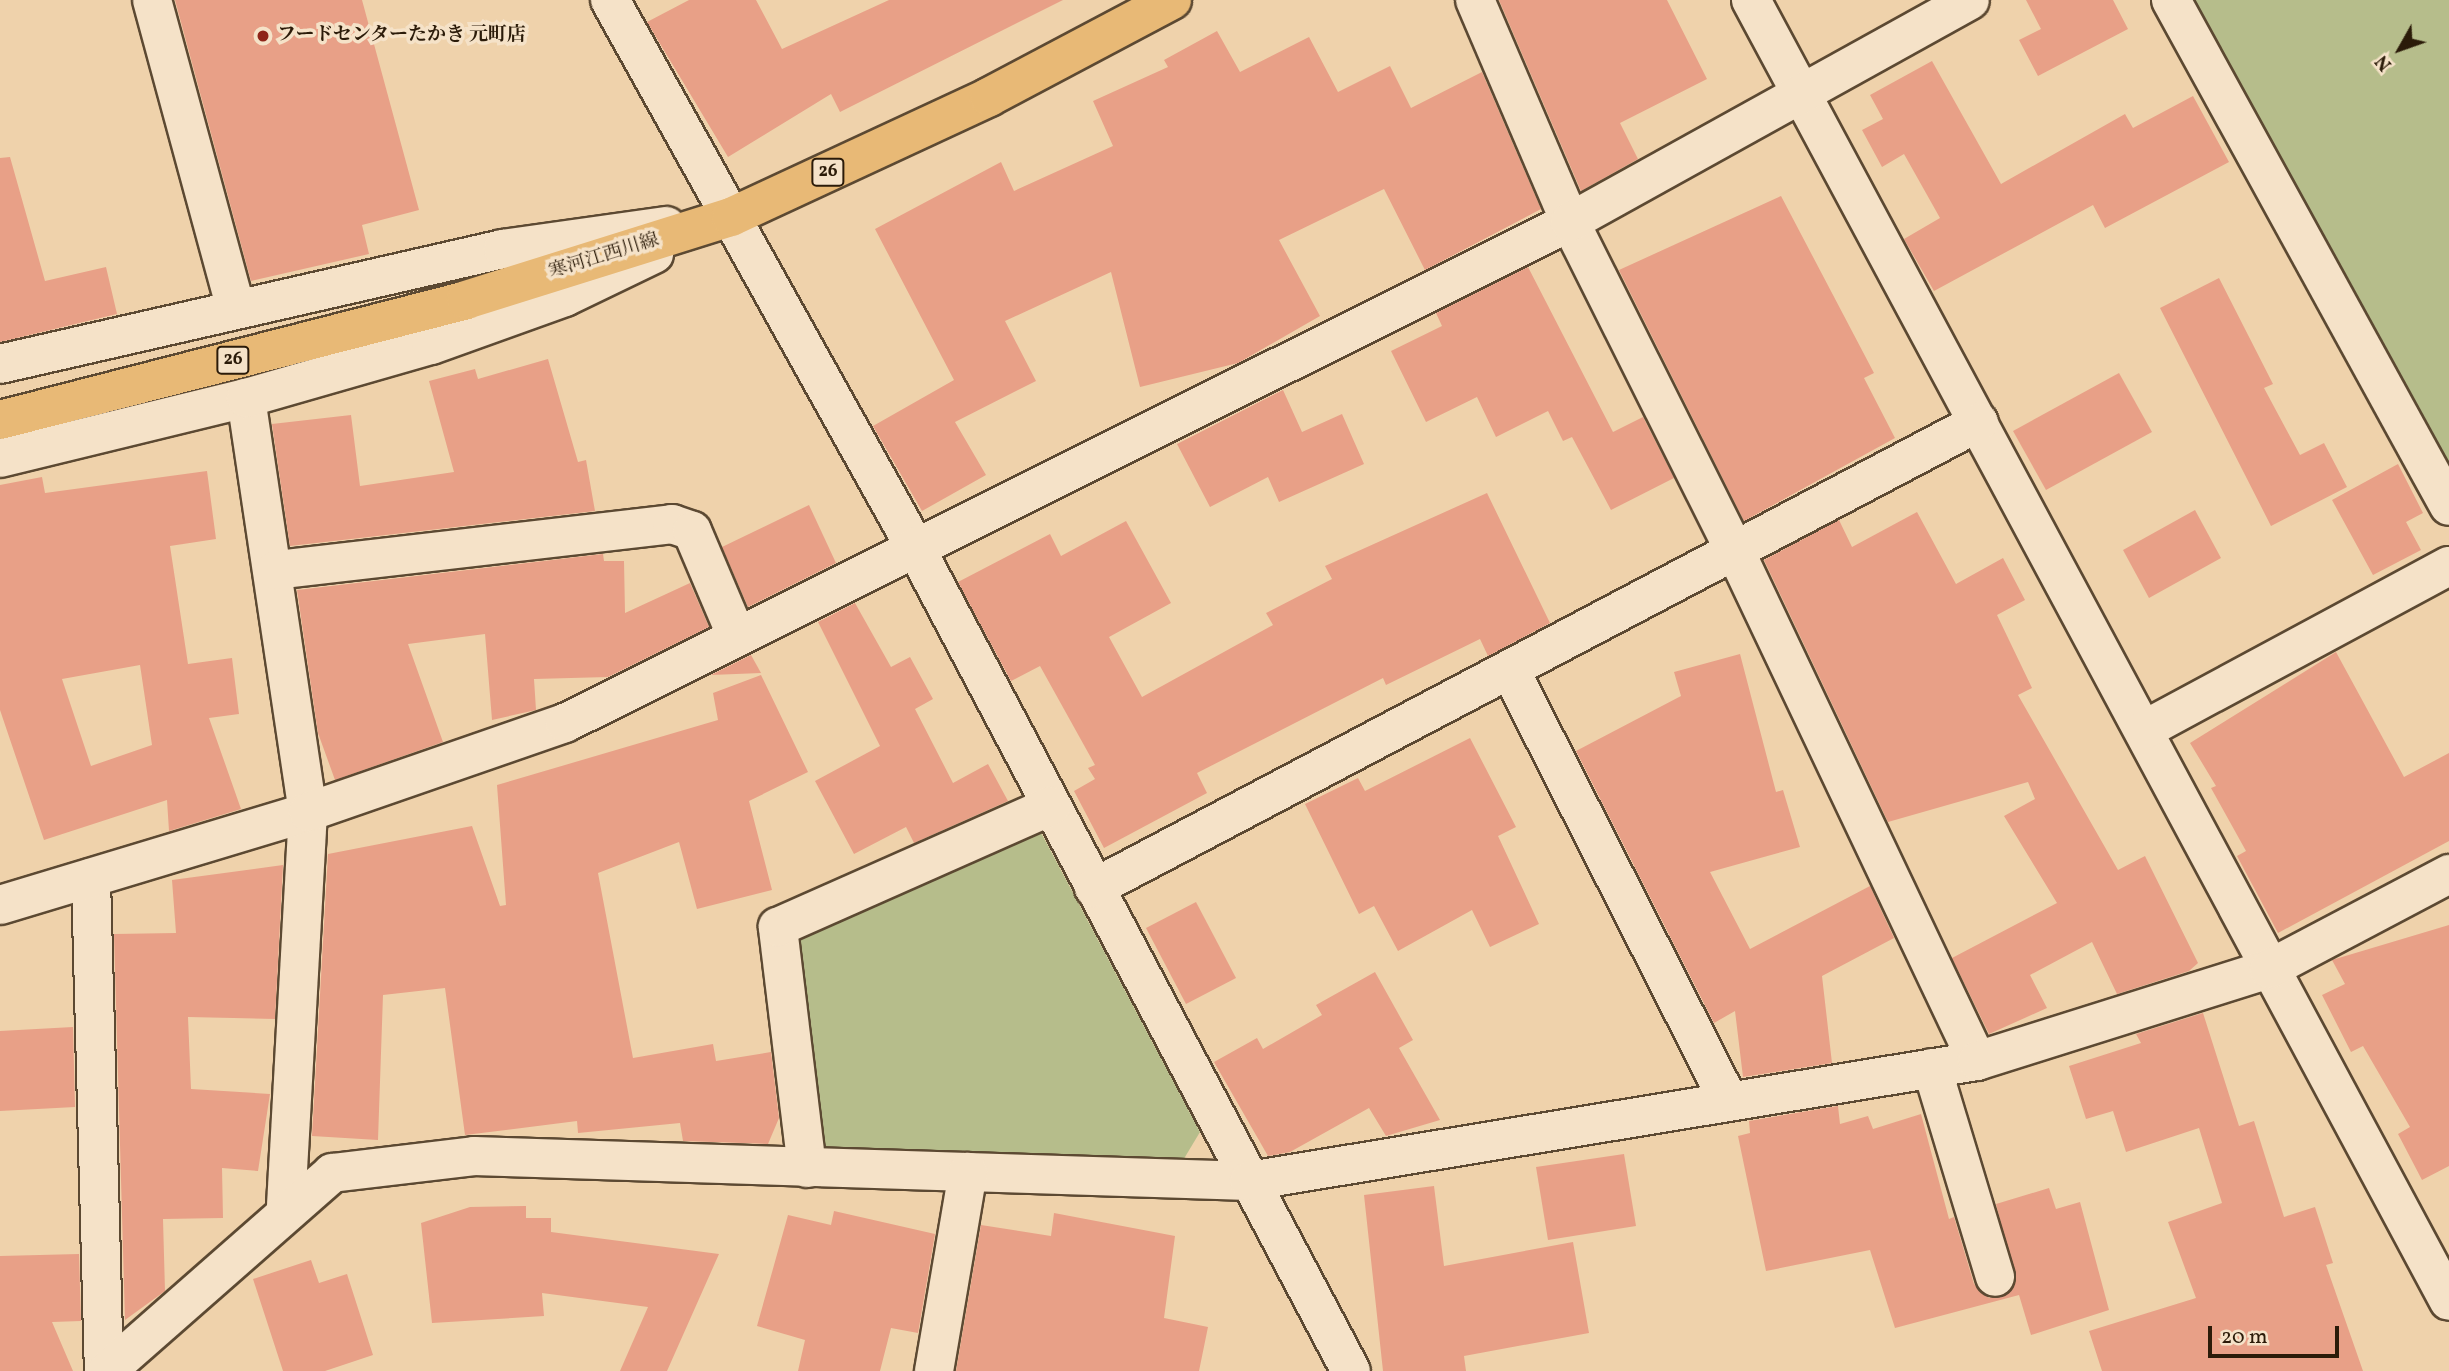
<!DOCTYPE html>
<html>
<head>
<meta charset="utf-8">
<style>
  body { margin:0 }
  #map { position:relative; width:2449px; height:1371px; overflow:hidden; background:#efd2ab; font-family:Vollkorn,"Noto Serif JP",serif }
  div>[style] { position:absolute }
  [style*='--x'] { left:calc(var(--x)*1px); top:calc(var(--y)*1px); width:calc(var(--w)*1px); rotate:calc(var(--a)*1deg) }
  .green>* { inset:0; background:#b6bd8b }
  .building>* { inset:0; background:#e8a087 }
  .roads { filter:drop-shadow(2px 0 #5c4932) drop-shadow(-2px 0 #5c4932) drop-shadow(0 2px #5c4932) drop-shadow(0 -2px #5c4932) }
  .minor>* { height:38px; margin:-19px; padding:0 19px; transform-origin:19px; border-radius:19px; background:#f5e2c8 }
  .major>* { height:38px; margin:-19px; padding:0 19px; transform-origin:19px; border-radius:19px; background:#e8b976 }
  .dots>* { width:19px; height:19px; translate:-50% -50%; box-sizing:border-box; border:4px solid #f5e2c8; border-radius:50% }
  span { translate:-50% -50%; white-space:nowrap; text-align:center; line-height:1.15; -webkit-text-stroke:7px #f5e2c8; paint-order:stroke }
  .shield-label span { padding:2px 5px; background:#f5e2c8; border:2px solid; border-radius:5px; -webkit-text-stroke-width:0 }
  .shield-label { font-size:18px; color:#2b1b09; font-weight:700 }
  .poi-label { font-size:19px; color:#2b1b09; font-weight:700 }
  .left { translate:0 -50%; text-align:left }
  .street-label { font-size:19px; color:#2b1b09 }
  .north { position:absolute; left:2365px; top:14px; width:70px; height:70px; -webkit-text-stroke:5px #f5e2c8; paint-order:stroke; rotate:230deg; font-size:19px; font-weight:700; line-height:28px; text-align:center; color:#2b1b09 }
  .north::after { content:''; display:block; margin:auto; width:24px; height:32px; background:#2b1b09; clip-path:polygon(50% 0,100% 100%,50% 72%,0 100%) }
  .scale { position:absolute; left:2208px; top:1326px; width:131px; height:32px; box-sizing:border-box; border:4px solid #2b1b09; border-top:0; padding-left:9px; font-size:21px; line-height:24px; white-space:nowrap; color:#2b1b09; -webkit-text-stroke:5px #f5e2c8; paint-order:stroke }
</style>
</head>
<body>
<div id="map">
  <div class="green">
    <i style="clip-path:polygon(2171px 0,2449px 0,2449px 506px)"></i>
    <i style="clip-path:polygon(1037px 825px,1200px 1132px,1182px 1162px,819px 1153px,792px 935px)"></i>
  </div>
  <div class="building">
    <i style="clip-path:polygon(175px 0,362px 0,419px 210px,362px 225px,369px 254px,251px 281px)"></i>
    <i style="clip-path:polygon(689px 0,756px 0,782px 49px,889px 0,1063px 0,840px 112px,831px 94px,728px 157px,647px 22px)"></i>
    <i style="clip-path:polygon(1499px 0,1667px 0,1707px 79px,1620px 123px,1638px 159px,1581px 191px)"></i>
    <i style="clip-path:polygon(2026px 0,2113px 0,2128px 29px,2038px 76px,2019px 40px,2041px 29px)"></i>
    <i style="clip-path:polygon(1217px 31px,1240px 72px,1309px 37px,1338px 92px,1390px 66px,1411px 108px,1482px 72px,1541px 209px,1425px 270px,1384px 189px,1279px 240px,1320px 316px,1238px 363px,1140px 387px,1111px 272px,1005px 321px,1036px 381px,955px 422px,986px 475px,922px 511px,873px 426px,954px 380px,875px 229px,1001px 162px,1014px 191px,1113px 146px,1093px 101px,1168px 67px,1164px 60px)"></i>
    <i style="clip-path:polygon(1932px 61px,2001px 184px,2125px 114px,2133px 128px,2193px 96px,2229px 162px,2105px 228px,2093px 205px,1934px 291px,1904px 239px,1940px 218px,1904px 154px,1882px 167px,1862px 130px,1883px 119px,1870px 95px)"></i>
    <i style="clip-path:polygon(10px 157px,45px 281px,106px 267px,117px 314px,0 342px,0 158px)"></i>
    <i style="clip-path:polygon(1781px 196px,1874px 373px,1864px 378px,1895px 438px,1744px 521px,1619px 270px)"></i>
    <i style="clip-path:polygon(1528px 267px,1613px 432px,1643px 417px,1674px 478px,1611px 510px,1572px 437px,1563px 441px,1548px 411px,1496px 437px,1477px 397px,1426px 422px,1391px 351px,1442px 326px,1436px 313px)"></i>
    <i style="clip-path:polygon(2219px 278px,2273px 384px,2264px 388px,2300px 455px,2324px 443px,2347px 487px,2271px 526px,2160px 308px)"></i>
    <i style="clip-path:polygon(548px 359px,578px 462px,586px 460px,595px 511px,290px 546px,272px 424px,351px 415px,360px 486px,454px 472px,429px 381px,475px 369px,478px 379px)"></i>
    <i style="clip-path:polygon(2119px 373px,2152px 432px,2046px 490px,2013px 431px)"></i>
    <i style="clip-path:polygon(1283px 390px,1302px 432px,1342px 414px,1364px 464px,1279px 502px,1268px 477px,1210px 507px,1177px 444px)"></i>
    <i style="clip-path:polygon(2398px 464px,2423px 513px,2406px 522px,2421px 550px,2373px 575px,2332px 500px)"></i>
    <i style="clip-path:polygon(evenodd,207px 471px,216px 539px,170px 546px,188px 664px,232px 658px,239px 714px,209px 718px,241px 809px,169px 831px,167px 800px,44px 840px,0 710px,0 485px,42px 477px,45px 493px,207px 471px,140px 665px,152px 745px,91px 766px,62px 679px,140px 665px)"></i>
    <i style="clip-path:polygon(1487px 493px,1550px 623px,1488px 656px,1480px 639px,1386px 685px,1383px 678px,1197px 773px,1207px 793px,1104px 848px,1074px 791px,1095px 779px,1088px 768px,1095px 765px,1040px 666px,1011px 681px,958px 582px,1050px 534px,1061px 556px,1126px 521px,1171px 603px,1109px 637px,1142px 697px,1273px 625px,1266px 613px,1332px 579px,1325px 566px)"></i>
    <i style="clip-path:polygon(809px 505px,836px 563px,748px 607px,722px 547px)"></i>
    <i style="clip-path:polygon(2195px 510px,2221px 558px,2149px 598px,2123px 550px)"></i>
    <i style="clip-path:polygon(1917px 512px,1956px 584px,2003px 558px,2025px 600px,1997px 615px,2032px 688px,2018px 695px,2118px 870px,2145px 856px,2198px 963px,2189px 971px,2117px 994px,2092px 942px,2030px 975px,2047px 1008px,1989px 1034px,1952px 958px,2057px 903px,2004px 816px,2035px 799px,2028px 782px,1888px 822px,1764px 560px,1839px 520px,1852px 547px)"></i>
    <i style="clip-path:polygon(603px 554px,604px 561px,624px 561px,625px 613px,690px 583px,709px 627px,608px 677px,534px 679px,536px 710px,492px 720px,485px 634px,408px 644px,443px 742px,335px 780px,318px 733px,297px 590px)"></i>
    <i style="clip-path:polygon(855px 603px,891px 667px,910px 657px,933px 699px,915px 709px,953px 783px,988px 764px,1008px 801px,914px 843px,906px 827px,854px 854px,815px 781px,880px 746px,818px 622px)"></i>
    <i style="clip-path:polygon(2336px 652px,2404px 777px,2449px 753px,2449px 841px,2278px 933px,2237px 856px,2246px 851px,2211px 788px,2216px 786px,2190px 743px)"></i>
    <i style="clip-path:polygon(1740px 654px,1776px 792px,1783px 790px,1800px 847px,1710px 872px,1750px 949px,1870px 886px,1894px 938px,1822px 976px,1832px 1063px,1743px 1077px,1735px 1011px,1714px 1023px,1576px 751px,1681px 696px,1674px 672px)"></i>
    <i style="clip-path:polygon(751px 655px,761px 673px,711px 675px)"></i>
    <i style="clip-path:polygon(761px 675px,808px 772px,749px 801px,772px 890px,697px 909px,679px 842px,598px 873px,633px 1058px,713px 1044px,716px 1061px,771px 1052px,779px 1118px,768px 1144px,683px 1141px,680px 1123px,578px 1133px,577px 1121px,465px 1135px,445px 988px,383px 995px,378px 1140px,312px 1136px,328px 854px,472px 826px,500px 906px,506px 905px,497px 785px,718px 720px,713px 693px)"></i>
    <i style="clip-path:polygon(1470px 738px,1516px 827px,1498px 836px,1539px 924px,1490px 947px,1472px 910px,1398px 951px,1374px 906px,1359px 914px,1305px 804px,1358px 778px,1365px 791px)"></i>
    <i style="clip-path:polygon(283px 865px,275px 1019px,188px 1017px,191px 1089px,270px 1094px,258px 1171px,222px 1168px,223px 1218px,163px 1219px,165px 1291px,125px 1320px,114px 934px,176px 933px,172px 880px)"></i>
    <i style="clip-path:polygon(1196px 902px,1236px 978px,1186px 1004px,1146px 928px)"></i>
    <i style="clip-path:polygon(2449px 925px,2449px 1166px,2422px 1180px,2398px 1134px,2410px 1127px,2363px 1046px,2351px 1052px,2322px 995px,2345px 984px,2332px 960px)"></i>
    <i style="clip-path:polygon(1375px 972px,1413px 1040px,1399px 1048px,1440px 1120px,1386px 1136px,1369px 1108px,1290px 1152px,1268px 1156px,1214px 1062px,1257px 1038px,1263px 1049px,1322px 1015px,1316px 1005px)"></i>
    <i style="clip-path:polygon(2203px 1013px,2239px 1126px,2254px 1121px,2284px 1217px,2315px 1207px,2333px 1263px,2326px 1265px,2363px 1371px,2102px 1371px,2089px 1331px,2196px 1298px,2168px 1222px,2222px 1203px,2199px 1128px,2126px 1152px,2113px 1111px,2086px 1119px,2069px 1066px,2141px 1043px,2136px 1034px)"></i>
    <i style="clip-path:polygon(73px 1027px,75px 1107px,0 1111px,0 1031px)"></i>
    <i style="clip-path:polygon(1838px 1106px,1840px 1124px,1868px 1116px,1873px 1129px,1921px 1114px,1949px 1219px,1954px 1217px,1974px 1284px,1989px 1298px,2010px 1292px,2016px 1281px,1996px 1204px,2049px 1188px,2056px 1209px,2080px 1202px,2109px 1310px,2031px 1335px,2019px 1295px,1895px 1328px,1870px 1250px,1766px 1271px,1738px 1136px,1750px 1133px,1749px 1121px)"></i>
    <i style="clip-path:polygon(1624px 1154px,1636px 1226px,1548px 1240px,1536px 1167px)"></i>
    <i style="clip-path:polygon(1434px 1186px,1444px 1266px,1573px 1242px,1589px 1333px,1464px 1356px,1466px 1371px,1383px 1371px,1364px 1195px)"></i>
    <i style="clip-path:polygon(526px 1206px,526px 1218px,551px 1218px,551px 1232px,719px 1254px,667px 1371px,620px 1371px,648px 1307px,542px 1293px,544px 1316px,432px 1323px,421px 1223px,470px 1207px)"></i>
    <i style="clip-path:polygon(834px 1211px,935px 1234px,918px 1333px,891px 1328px,880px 1371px,798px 1371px,805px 1340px,757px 1326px,788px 1215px,831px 1225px)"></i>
    <i style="clip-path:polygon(1054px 1213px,1175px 1236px,1164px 1318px,1208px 1327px,1199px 1371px,956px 1371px,981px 1225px,1051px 1236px)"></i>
    <i style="clip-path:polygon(79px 1254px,81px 1321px,52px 1322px,73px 1371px,0 1371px,0 1256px)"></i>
    <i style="clip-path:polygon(311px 1260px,319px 1283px,347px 1274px,373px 1355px,325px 1371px,283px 1371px,253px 1279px)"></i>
  </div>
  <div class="roads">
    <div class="minor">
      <i style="--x:152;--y:0;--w:317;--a:74.8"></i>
      <i style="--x:610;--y:0;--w:626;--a:60.86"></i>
      <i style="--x:915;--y:547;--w:932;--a:62.12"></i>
      <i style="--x:1475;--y:0;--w:241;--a:66.8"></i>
      <i style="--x:1570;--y:222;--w:373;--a:63.4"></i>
      <i style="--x:1737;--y:555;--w:560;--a:64.62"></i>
      <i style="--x:1751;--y:0;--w:1476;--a:61.79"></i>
      <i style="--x:2171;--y:0;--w:577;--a:61.22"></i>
      <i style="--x:0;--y:364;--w:516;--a:-12.88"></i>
      <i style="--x:503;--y:249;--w:165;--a:-8"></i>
      <i style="--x:246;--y:398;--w:419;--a:81.5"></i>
      <i style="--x:308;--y:812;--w:397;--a:93.2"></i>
      <i style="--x:0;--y:458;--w:253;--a:-13.7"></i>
      <i style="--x:246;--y:398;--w:192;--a:-16"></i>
      <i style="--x:431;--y:345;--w:142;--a:-19.7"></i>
      <i style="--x:565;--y:297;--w:99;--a:-25.8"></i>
      <i style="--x:276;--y:570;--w:399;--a:-6.6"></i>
      <i style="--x:672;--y:524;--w:21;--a:19"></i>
      <i style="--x:692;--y:531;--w:115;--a:67"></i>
      <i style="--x:1510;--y:670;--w:483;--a:63.1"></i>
      <i style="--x:2144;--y:730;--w:346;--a:-28.3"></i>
      <i style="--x:91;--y:878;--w:493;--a:88.5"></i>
      <i style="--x:1094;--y:888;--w:1000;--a:-27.77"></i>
      <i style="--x:0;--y:905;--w:322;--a:-16.8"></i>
      <i style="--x:308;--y:812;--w:272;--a:-19.1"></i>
      <i style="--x:565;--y:723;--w:1123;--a:-26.5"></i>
      <i style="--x:1570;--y:222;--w:457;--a:-29"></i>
      <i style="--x:1932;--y:1068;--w:218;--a:73.2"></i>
      <i style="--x:807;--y:1168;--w:243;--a:-96.9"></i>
      <i style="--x:778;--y:927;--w:299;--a:-23.9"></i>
      <i style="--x:107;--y:1371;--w:300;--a:-41.3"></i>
      <i style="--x:332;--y:1173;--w:143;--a:-6.8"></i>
      <i style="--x:474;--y:1156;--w:775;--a:1.85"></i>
      <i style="--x:1249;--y:1181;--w:738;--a:-9.36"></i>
      <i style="--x:1977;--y:1061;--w:306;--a:-17.5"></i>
      <i style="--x:2269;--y:969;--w:204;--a:-27.8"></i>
      <i style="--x:934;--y:1371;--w:202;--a:-80.3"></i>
    </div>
    <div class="major">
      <i style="--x:0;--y:420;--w:481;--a:-14.4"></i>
      <i style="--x:466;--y:300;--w:278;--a:-17.4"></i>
      <i style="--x:731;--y:217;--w:285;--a:-24.9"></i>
      <i style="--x:989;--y:97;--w:207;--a:-27.9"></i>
    </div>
  </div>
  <div class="dots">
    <i style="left:263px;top:36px;background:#8f2418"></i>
  </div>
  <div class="shield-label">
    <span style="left:828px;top:172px">26</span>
    <span style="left:233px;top:360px">26</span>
  </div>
  <div class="poi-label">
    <span class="left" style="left:277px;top:36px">フードセンターたかき 元町店</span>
  </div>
  <div class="street-label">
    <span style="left:604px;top:257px;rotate:-17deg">寒河江西川線</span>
  </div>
  <div class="north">N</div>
  <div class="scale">20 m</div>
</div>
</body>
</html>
